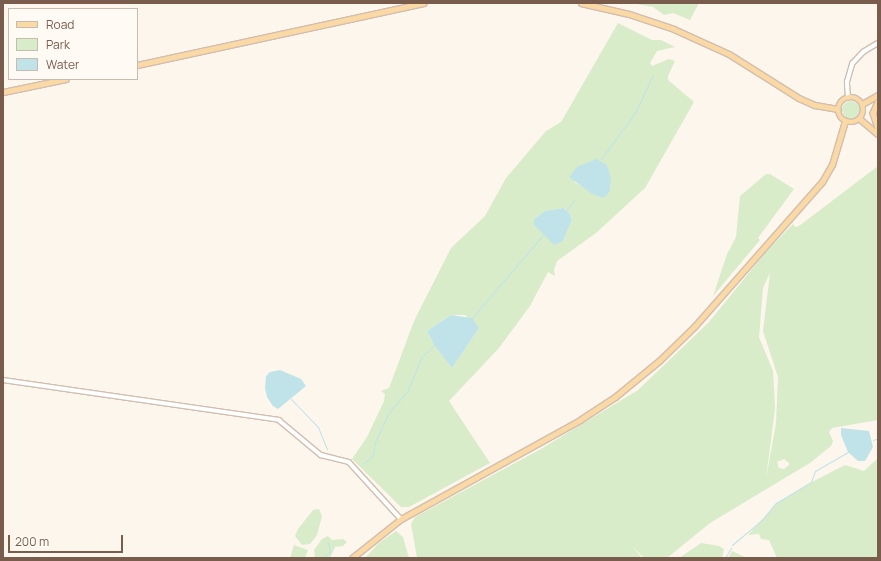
<!DOCTYPE html>
<html>
<head>
<meta charset="utf-8">
<style>
  body { margin:0 }
  #map { position:relative; width:881px; height:561px; overflow:hidden; background:#fdf6ec; font-family:Manrope,sans-serif }
  div>[style] { position:absolute }
  [style*='--x'] { left:calc(var(--x)*1px); top:calc(var(--y)*1px); width:calc(var(--w)*1px); rotate:calc(var(--a)*1deg) }
  .green>* { inset:0; background:#d8ecc9 }
  .round { border-radius:50% }
  .water>* { inset:0; background:#bfe3e8 }
  .stream>* { height:1px; margin:-0.5px; padding:0 0.5px; transform-origin:0.5px; border-radius:0.5px; background:#bfe3e8 }
  .roads { filter:drop-shadow(1px 0 #d1beb0) drop-shadow(-1px 0 #d1beb0) drop-shadow(0 1px #d1beb0) drop-shadow(0 -1px #d1beb0) }
  .minor>* { height:3.5px; margin:-1.75px; padding:0 1.75px; transform-origin:1.75px; border-radius:1.75px; background:#fff }
  .major>* { height:4.5px; margin:-2.25px; padding:0 2.25px; transform-origin:2.25px; border-radius:2.25px; background:#fbd9a5 }
  .major>.ring { margin:-2.25px; padding:0; box-sizing:content-box; background:none; border:4.5px solid #fbd9a5; border-radius:50% }
  span { translate:-50% -50%; white-space:nowrap; text-align:center; line-height:1.15; -webkit-text-stroke:4px #fffaf3; paint-order:stroke }
  .frame { position:absolute; inset:0; border:4px solid #7a5c4d; pointer-events:none }
  .legend { position:absolute; left:8px; top:8px; width:130px; height:72px; box-sizing:border-box; background:#fffaf3; border:1px solid #cabbb1; margin:0; padding:5px 7px; list-style:none; font-size:12px; color:#7a5c4d }
  .legend li { display:flex; align-items:center; gap:8px; height:20px }
  .legend b { width:20px; border:1px solid #cabbb1 }
  .scale { position:absolute; left:8px; top:535px; width:115px; height:18px; box-sizing:border-box; border:2px solid #7a5c4d; border-top:0; padding-left:5px; font-size:12px; line-height:14px; white-space:nowrap; color:#7a5c4d; -webkit-text-stroke:3px #fffaf3; paint-order:stroke }
</style>
</head>
<body>
<div id="map">
  <div class="green">
    <i style="clip-path:polygon(631px 3px,699px 3px,690px 20px,673px 13px,664px 15px,653px 7px)"></i>
    <i style="clip-path:polygon(evenodd,618px 23px,652px 40px,661px 40px,675px 47px,657px 51px,650px 63px,652px 66px,669px 59px,675px 61px,668px 76px,668px 80px,694px 102px,645px 188px,596px 233px,557px 261px,554px 270px,555px 276px,548px 272px,530px 306px,499px 348px,449px 401px,490px 463px,409px 507px,401px 507px,352px 459px,367px 437px,384px 401px,385px 394px,381px 391px,389px 388px,414px 321px,451px 248px,485px 216px,506px 178px,546px 131px,561px 122px,618px 23px,607px 165px,611px 186px,604px 198px,574px 182px,607px 165px,618px 23px,563px 208px,569px 212px,572px 220px,563px 241px,534px 219px,545px 211px,563px 208px,618px 23px,451px 315px,465px 315px,479px 328px,452px 368px,434px 345px,427px 331px,451px 315px)"></i>
    <i class="round" style="left:842px;top:101px;width:18px;height:18px"></i>
    <i style="clip-path:polygon(evenodd,878px 166px,878px 420px,832px 428px,829px 432px,833px 441px,831px 446px,810px 463px,710px 523px,667px 558px,644px 558px,632px 546px,642px 558px,417px 558px,411px 524px,415px 517px,541px 449px,638px 390px,709px 322px,765px 253px,793px 224px,795px 227px,799px 226px,878px 166px,770px 273px,763px 331px,778px 377px,776px 423px,766px 479px,775px 409px,774px 387px,773px 371px,759px 337px,763px 288px,770px 273px,878px 166px,784px 459px,790px 464px,784px 469px,779px 468px,777px 462px,784px 459px)"></i>
    <i style="clip-path:polygon(766px 174px,770px 174px,794px 189px,758px 238px,760px 240px,713px 296px,727px 254px,736px 237px,740px 196px)"></i>
    <i style="clip-path:polygon(878px 458px,878px 558px,777px 558px,769px 540px,761px 539px,759px 534px,748px 535px,776px 504px,808px 484px,845px 465px,864px 471px)"></i>
    <i style="clip-path:polygon(319px 509px,322px 516px,317px 535px,310px 544px,302px 545px,295px 536px,298px 529px,313px 510px)"></i>
    <i style="clip-path:polygon(396px 531px,403px 537px,409px 558px,365px 558px,379px 543px)"></i>
    <i style="clip-path:polygon(328px 536px,332px 540px,343px 539px,347px 542px,343px 546px,335px 547px,330px 558px,315px 558px,314px 550px,322px 539px)"></i>
    <i style="clip-path:polygon(701px 543px,719px 546px,724px 549px,722px 558px,679px 558px)"></i>
    <i style="clip-path:polygon(294px 545px,308px 550px,305px 558px,290px 558px)"></i>
    <i style="clip-path:polygon(732px 551px,747px 558px,728px 558px)"></i>
  </div>
  <div class="water">
    <i style="clip-path:polygon(596px 159px,607px 165px,611px 179px,610px 191px,604px 198px,592px 194px,569px 177px,577px 167px)"></i>
    <i style="clip-path:polygon(563px 208px,569px 212px,572px 220px,563px 241px,554px 245px,534px 225px,534px 219px,545px 211px)"></i>
    <i style="clip-path:polygon(451px 315px,472px 318px,479px 328px,452px 368px,434px 345px,427px 331px)"></i>
    <i style="clip-path:polygon(280px 370px,301px 379px,306px 386px,278px 409px,273px 406px,267px 397px,265px 388px,266px 376px,270px 372px)"></i>
    <i style="clip-path:polygon(841px 428px,869px 431px,873px 447px,865px 461px,858px 461px,848px 452px,841px 435px)"></i>
  </div>
  <div class="stream">
    <i style="--x:601;--y:159;--w:57;--a:-53.5"></i>
    <i style="--x:635;--y:113;--w:42;--a:-64.7"></i>
    <i style="--x:567;--y:209;--w:11;--a:-49"></i>
    <i style="--x:472;--y:318;--w:109;--a:-49.5"></i>
    <i style="--x:291;--y:399;--w:39;--a:46"></i>
    <i style="--x:318;--y:427;--w:24;--a:68"></i>
    <i style="--x:873;--y:440;--w:5;--a:-22"></i>
    <i style="--x:363;--y:464;--w:13;--a:-42"></i>
    <i style="--x:373;--y:455;--w:13;--a:-81"></i>
    <i style="--x:375;--y:442;--w:33;--a:-65"></i>
    <i style="--x:389;--y:412;--w:27;--a:-48"></i>
    <i style="--x:407;--y:392;--w:38;--a:-67"></i>
    <i style="--x:422;--y:357;--w:17;--a:-45"></i>
    <i style="--x:732;--y:545;--w:39;--a:-40"></i>
    <i style="--x:762;--y:520;--w:22;--a:-51"></i>
    <i style="--x:776;--y:503;--w:41;--a:-31"></i>
    <i style="--x:811;--y:482;--w:12;--a:-70"></i>
    <i style="--x:815;--y:471;--w:38;--a:-30"></i>
    <i style="--x:321;--y:558;--w:11;--a:-34"></i>
    <i style="--x:330;--y:552;--w:10;--a:-101"></i>
    <i style="--x:725;--y:558;--w:12;--a:-59"></i>
  </div>
  <div class="roads">
    <div class="minor">
      <i style="--x:848;--y:98;--w:16;--a:-94"></i>
      <i style="--x:847;--y:82;--w:19;--a:-74"></i>
      <i style="--x:852;--y:64;--w:16;--a:-47"></i>
      <i style="--x:863;--y:52;--w:17;--a:-31"></i>
      <i style="--x:3;--y:380;--w:279;--a:8.2"></i>
      <i style="--x:279;--y:420;--w:55;--a:39.8"></i>
      <i style="--x:321;--y:455;--w:29;--a:14"></i>
      <i style="--x:349;--y:462;--w:77;--a:47.6"></i>
    </div>
    <div class="major">
      <i style="--x:581;--y:3;--w:49;--a:12.9"></i>
      <i style="--x:629;--y:14;--w:47;--a:18.4"></i>
      <i style="--x:674;--y:29;--w:60;--a:24.4"></i>
      <i style="--x:729;--y:54;--w:83;--a:32.2"></i>
      <i style="--x:799;--y:98;--w:17;--a:24"></i>
      <i style="--x:815;--y:105;--w:23;--a:10"></i>
      <i style="--x:137;--y:65;--w:293;--a:-12.2"></i>
      <i style="--x:3;--y:92;--w:64;--a:-11.7"></i>
      <i class="ring" style="left:838px;top:97px;width:21.5px;height:21.5px"></i>
      <i style="--x:878;--y:102;--w:12;--a:114"></i>
      <i style="--x:873;--y:113;--w:16;--a:72"></i>
      <i style="--x:862;--y:104;--w:18;--a:-29"></i>
      <i style="--x:860;--y:119;--w:23;--a:40"></i>
      <i style="--x:352;--y:558;--w:63;--a:-38.5"></i>
      <i style="--x:401;--y:519;--w:205;--a:-28.9"></i>
      <i style="--x:580;--y:420;--w:42;--a:-33.3"></i>
      <i style="--x:615;--y:397;--w:57;--a:-39.3"></i>
      <i style="--x:659;--y:361;--w:50;--a:-44.2"></i>
      <i style="--x:695;--y:326;--w:192;--a:-48.6"></i>
      <i style="--x:822;--y:182;--w:20;--a:-60"></i>
      <i style="--x:832;--y:165;--w:46;--a:-73.5"></i>
    </div>
  </div>
  <div class="frame"></div>
  <ul class="legend">
  <li><b style="height:5px;background:#fbd9a5"></b>Road</li>
  <li><b style="height:11px;background:#d8ecc9"></b>Park</li>
  <li><b style="height:11px;background:#bfe3e8"></b>Water</li>
  </ul>
  <div class="scale">200 m</div>
</div>
</body>
</html>
